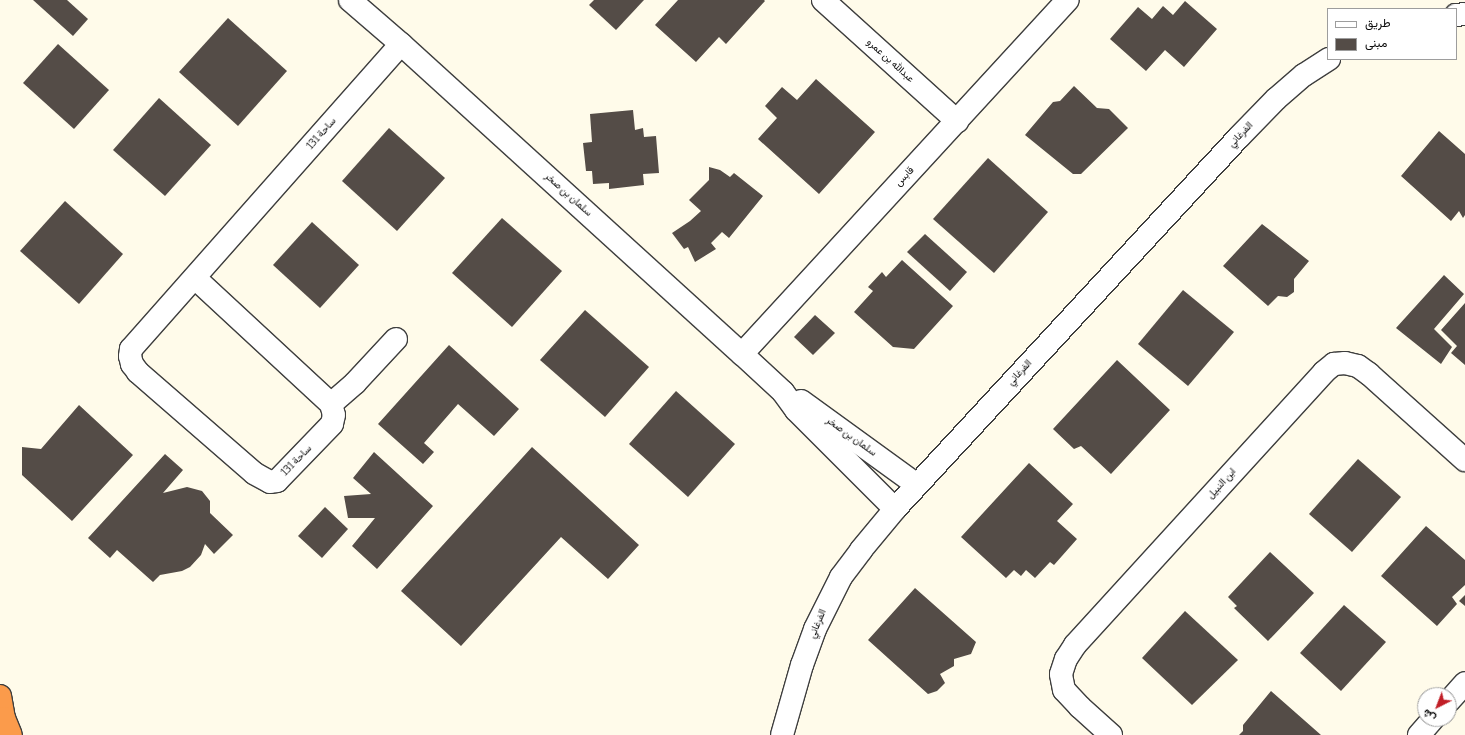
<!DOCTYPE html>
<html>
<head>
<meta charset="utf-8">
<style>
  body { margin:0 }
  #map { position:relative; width:1465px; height:735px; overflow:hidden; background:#fffbea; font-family:Bitter,Vazirmatn,serif }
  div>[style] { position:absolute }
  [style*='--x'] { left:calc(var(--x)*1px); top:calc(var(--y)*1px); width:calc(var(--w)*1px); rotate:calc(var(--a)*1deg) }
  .building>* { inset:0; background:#544c47 }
  .roads { filter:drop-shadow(1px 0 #3e3e3e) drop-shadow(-1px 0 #3e3e3e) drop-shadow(0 1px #3e3e3e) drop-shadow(0 -1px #3e3e3e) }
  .minor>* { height:22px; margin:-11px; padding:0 11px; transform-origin:11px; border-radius:11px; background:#fff }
  .highway>* { height:22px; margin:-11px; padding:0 11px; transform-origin:11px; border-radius:11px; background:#fb9b4b }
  span { translate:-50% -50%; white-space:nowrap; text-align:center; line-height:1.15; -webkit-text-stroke:4px #fff; paint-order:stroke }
  .street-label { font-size:10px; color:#0b0b0b }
  .legend { position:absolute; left:1327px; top:8px; width:130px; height:52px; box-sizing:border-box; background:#fff; border:1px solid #9d9d9d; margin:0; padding:5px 7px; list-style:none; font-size:12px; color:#0b0b0b }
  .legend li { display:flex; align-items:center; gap:8px; height:20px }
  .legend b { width:20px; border:1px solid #9d9d9d }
  .north { position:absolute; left:1417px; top:687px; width:40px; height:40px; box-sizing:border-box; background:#fff; border:1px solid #9d9d9d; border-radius:50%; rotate:222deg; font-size:11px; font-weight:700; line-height:16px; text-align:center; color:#0b0b0b }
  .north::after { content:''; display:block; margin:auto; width:14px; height:18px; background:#c11e26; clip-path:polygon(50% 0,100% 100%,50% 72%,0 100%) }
</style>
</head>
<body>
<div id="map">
  <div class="building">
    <i style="clip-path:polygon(33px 0,67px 0,88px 19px,73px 36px)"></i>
    <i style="clip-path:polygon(594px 0,644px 0,616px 30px,589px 5px)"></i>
    <i style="clip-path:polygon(678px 0,764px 0,765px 1px,726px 44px,719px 37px,696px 62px,655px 25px)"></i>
    <i style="clip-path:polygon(1185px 1px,1217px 29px,1184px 67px,1165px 50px,1146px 71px,1110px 39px,1138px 7px,1152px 19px,1163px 6px,1173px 15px)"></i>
    <i style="clip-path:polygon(228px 18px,287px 71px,238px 126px,179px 72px)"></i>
    <i style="clip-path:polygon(58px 44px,109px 90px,74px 129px,23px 83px)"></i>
    <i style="clip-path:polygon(816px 79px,875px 132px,819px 194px,758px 139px,777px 118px,765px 106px,782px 87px,797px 100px)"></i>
    <i style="clip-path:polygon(1074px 86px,1097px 108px,1109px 109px,1128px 128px,1081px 174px,1073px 174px,1025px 135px,1053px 102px,1060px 101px)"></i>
    <i style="clip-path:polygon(159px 98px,211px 145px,165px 196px,113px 150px)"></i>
    <i style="clip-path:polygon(633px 110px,635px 130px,643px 128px,644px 137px,656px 136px,659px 173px,643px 174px,644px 185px,609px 189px,609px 183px,593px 184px,592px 171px,586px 171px,583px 143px,592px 142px,590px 114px)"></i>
    <i style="clip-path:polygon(389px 128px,445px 178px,397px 231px,342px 181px)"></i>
    <i style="clip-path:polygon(1439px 131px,1465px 154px,1465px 215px,1463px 218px,1459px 211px,1451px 221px,1401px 176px)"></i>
    <i style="clip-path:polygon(988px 158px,1048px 212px,994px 273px,933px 219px)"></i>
    <i style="clip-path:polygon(709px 167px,720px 170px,730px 177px,734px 173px,763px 196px,729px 238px,722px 232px,711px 243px,716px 249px,695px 262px,688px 247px,684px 249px,672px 233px,690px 221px,701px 211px,689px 200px,709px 180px)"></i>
    <i style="clip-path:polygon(65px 201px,123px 254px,79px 304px,20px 251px)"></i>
    <i style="clip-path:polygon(502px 218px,562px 271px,512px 327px,452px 273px)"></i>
    <i style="clip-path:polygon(312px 222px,359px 265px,320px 308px,273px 265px)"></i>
    <i style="clip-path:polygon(1262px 224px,1309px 261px,1294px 279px,1294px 292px,1287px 297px,1278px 296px,1268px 306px,1223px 266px)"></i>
    <i style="clip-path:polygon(925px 234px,967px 272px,950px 291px,907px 252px)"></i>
    <i style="clip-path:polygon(902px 260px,953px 306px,914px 349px,893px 347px,854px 312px,873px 291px,868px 287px,882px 272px,886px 277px)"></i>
    <i style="clip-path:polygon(1444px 275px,1464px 294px,1434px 329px,1452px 347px,1441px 364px,1396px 328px)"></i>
    <i style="clip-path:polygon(1183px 290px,1234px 332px,1188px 386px,1138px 344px)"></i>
    <i style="clip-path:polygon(1465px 303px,1465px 365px,1451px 353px,1457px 346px,1441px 330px)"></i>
    <i style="clip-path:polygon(585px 310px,649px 367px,605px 417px,540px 360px)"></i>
    <i style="clip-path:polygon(815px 315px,835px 333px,813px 355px,794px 337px)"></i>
    <i style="clip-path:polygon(449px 345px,519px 409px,494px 436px,458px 404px,424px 443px,434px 452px,423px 464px,378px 424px)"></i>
    <i style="clip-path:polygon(1117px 360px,1170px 410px,1111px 474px,1081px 446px,1074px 449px,1053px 429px)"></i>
    <i style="clip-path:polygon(676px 391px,735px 444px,688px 497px,629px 444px)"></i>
    <i style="clip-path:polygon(79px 405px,133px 455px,72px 521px,22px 475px,22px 447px,41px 449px)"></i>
    <i style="clip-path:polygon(532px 447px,639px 545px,608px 579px,561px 537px,461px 646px,401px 591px)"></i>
    <i style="clip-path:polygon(374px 452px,433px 506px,377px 569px,352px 546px,375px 518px,348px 518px,344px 496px,371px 494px,353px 478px)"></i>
    <i style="clip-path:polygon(165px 454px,183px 470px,163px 493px,187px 487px,202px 491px,210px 501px,210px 513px,233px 535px,214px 554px,205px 544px,201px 555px,190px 567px,182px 571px,160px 575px,153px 582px,117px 550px,110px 558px,88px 538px)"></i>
    <i style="clip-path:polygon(1358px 459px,1401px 497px,1352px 552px,1309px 514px)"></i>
    <i style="clip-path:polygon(1029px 463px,1073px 504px,1057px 521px,1077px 539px,1054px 565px,1050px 562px,1035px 578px,1026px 570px,1021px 576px,1014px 570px,1006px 578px,961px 537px)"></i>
    <i style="clip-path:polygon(325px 507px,348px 529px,322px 558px,298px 536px)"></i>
    <i style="clip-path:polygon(1426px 526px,1465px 560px,1465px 585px,1452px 597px,1457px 604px,1437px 626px,1381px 576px)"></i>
    <i style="clip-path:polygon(1270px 552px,1314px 593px,1268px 641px,1234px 608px,1237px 606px,1228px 597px)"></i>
    <i style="clip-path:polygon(915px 588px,976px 642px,971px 654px,954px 659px,954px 666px,940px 674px,945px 683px,937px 691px,928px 694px,868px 640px)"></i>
    <i style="clip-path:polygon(1465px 595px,1465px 606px,1459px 601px)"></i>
    <i style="clip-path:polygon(1344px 605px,1386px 642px,1341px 691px,1300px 653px)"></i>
    <i style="clip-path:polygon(1185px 611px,1238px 660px,1192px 705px,1142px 658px)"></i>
    <i style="clip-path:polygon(1271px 691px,1321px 735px,1239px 735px,1243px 731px,1243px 725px)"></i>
  </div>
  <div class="roads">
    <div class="minor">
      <i style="--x:350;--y:0;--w:67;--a:40.8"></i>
      <i style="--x:401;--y:44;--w:461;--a:42.3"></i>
      <i style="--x:742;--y:354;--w:56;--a:42.8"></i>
      <i style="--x:783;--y:392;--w:22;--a:54"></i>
      <i style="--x:796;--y:410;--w:140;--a:45"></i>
      <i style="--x:823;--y:0;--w:181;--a:42.1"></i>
      <i style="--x:1456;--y:15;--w:9;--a:-6"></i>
      <i style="--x:195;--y:278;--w:185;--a:42.8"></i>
      <i style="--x:331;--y:404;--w:11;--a:75"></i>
      <i style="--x:334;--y:415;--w:9;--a:103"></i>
      <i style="--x:332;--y:424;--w:79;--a:134"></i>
      <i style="--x:277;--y:481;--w:7;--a:172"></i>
      <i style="--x:270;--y:482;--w:18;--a:-151"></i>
      <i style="--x:254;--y:473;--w:154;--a:-139"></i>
      <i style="--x:138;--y:372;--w:10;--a:-127"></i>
      <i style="--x:132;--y:364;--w:8;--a:-104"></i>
      <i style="--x:130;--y:356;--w:7;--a:-82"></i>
      <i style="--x:131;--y:349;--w:407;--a:-48.5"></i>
      <i style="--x:742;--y:354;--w:481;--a:-47.4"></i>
      <i style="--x:801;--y:401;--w:143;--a:35.9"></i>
      <i style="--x:331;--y:404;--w:32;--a:-41"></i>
      <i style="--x:355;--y:383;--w:60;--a:-47"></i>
      <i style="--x:1449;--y:701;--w:24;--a:-48"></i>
      <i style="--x:782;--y:735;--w:73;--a:-74.1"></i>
      <i style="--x:802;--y:665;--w:38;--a:-70"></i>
      <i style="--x:815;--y:629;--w:58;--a:-63.4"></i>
      <i style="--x:841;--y:577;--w:34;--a:-53"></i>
      <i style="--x:861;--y:550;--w:53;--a:-50.3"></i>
      <i style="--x:895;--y:509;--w:507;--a:-47.24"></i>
      <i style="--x:1239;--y:137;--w:53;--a:-45.8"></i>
      <i style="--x:1276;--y:99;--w:37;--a:-41"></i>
      <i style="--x:1304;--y:75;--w:30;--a:-33"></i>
      <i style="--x:1111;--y:735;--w:42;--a:-137.9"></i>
      <i style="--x:1080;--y:707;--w:23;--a:-133"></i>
      <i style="--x:1064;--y:690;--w:16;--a:-101"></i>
      <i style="--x:1061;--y:674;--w:16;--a:-72"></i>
      <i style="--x:1066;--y:659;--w:17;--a:-57"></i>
      <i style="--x:1075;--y:645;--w:369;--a:-47.6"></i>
      <i style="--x:1324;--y:372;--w:13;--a:-39"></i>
      <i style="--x:1334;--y:364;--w:11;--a:-5"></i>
      <i style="--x:1345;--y:363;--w:13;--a:13"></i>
      <i style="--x:1358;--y:366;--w:14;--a:36"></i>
      <i style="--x:1369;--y:374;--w:129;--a:41.9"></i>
      <i style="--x:1419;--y:735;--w:21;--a:-49"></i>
    </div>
    <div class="highway">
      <i style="--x:0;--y:696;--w:22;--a:80"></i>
      <i style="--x:4;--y:718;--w:18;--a:68"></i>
    </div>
  </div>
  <div class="street-label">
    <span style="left:890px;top:61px;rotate:42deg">عبدالله بن عمرو</span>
    <span style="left:322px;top:134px;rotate:-49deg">ساحة 131</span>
    <span style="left:1241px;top:135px;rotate:-46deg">الفرغاني</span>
    <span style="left:905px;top:177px;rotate:-47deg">قابس</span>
    <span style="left:568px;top:195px;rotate:42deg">سلمان بن صخر</span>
    <span style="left:1020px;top:373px;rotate:-47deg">الفرغاني</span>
    <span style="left:851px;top:437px;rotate:36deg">سلمان بن صخر</span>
    <span style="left:297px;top:461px;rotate:-46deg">ساحة 131</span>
    <span style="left:1222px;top:484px;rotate:-48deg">ابن النبيل</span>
    <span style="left:818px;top:624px;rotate:-67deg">الفرغاني</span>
  </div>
  <ul class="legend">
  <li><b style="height:5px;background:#fff"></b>طريق</li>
  <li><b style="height:11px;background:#544c47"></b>مبنى</li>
  </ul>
  <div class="north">ش</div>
</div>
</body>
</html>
